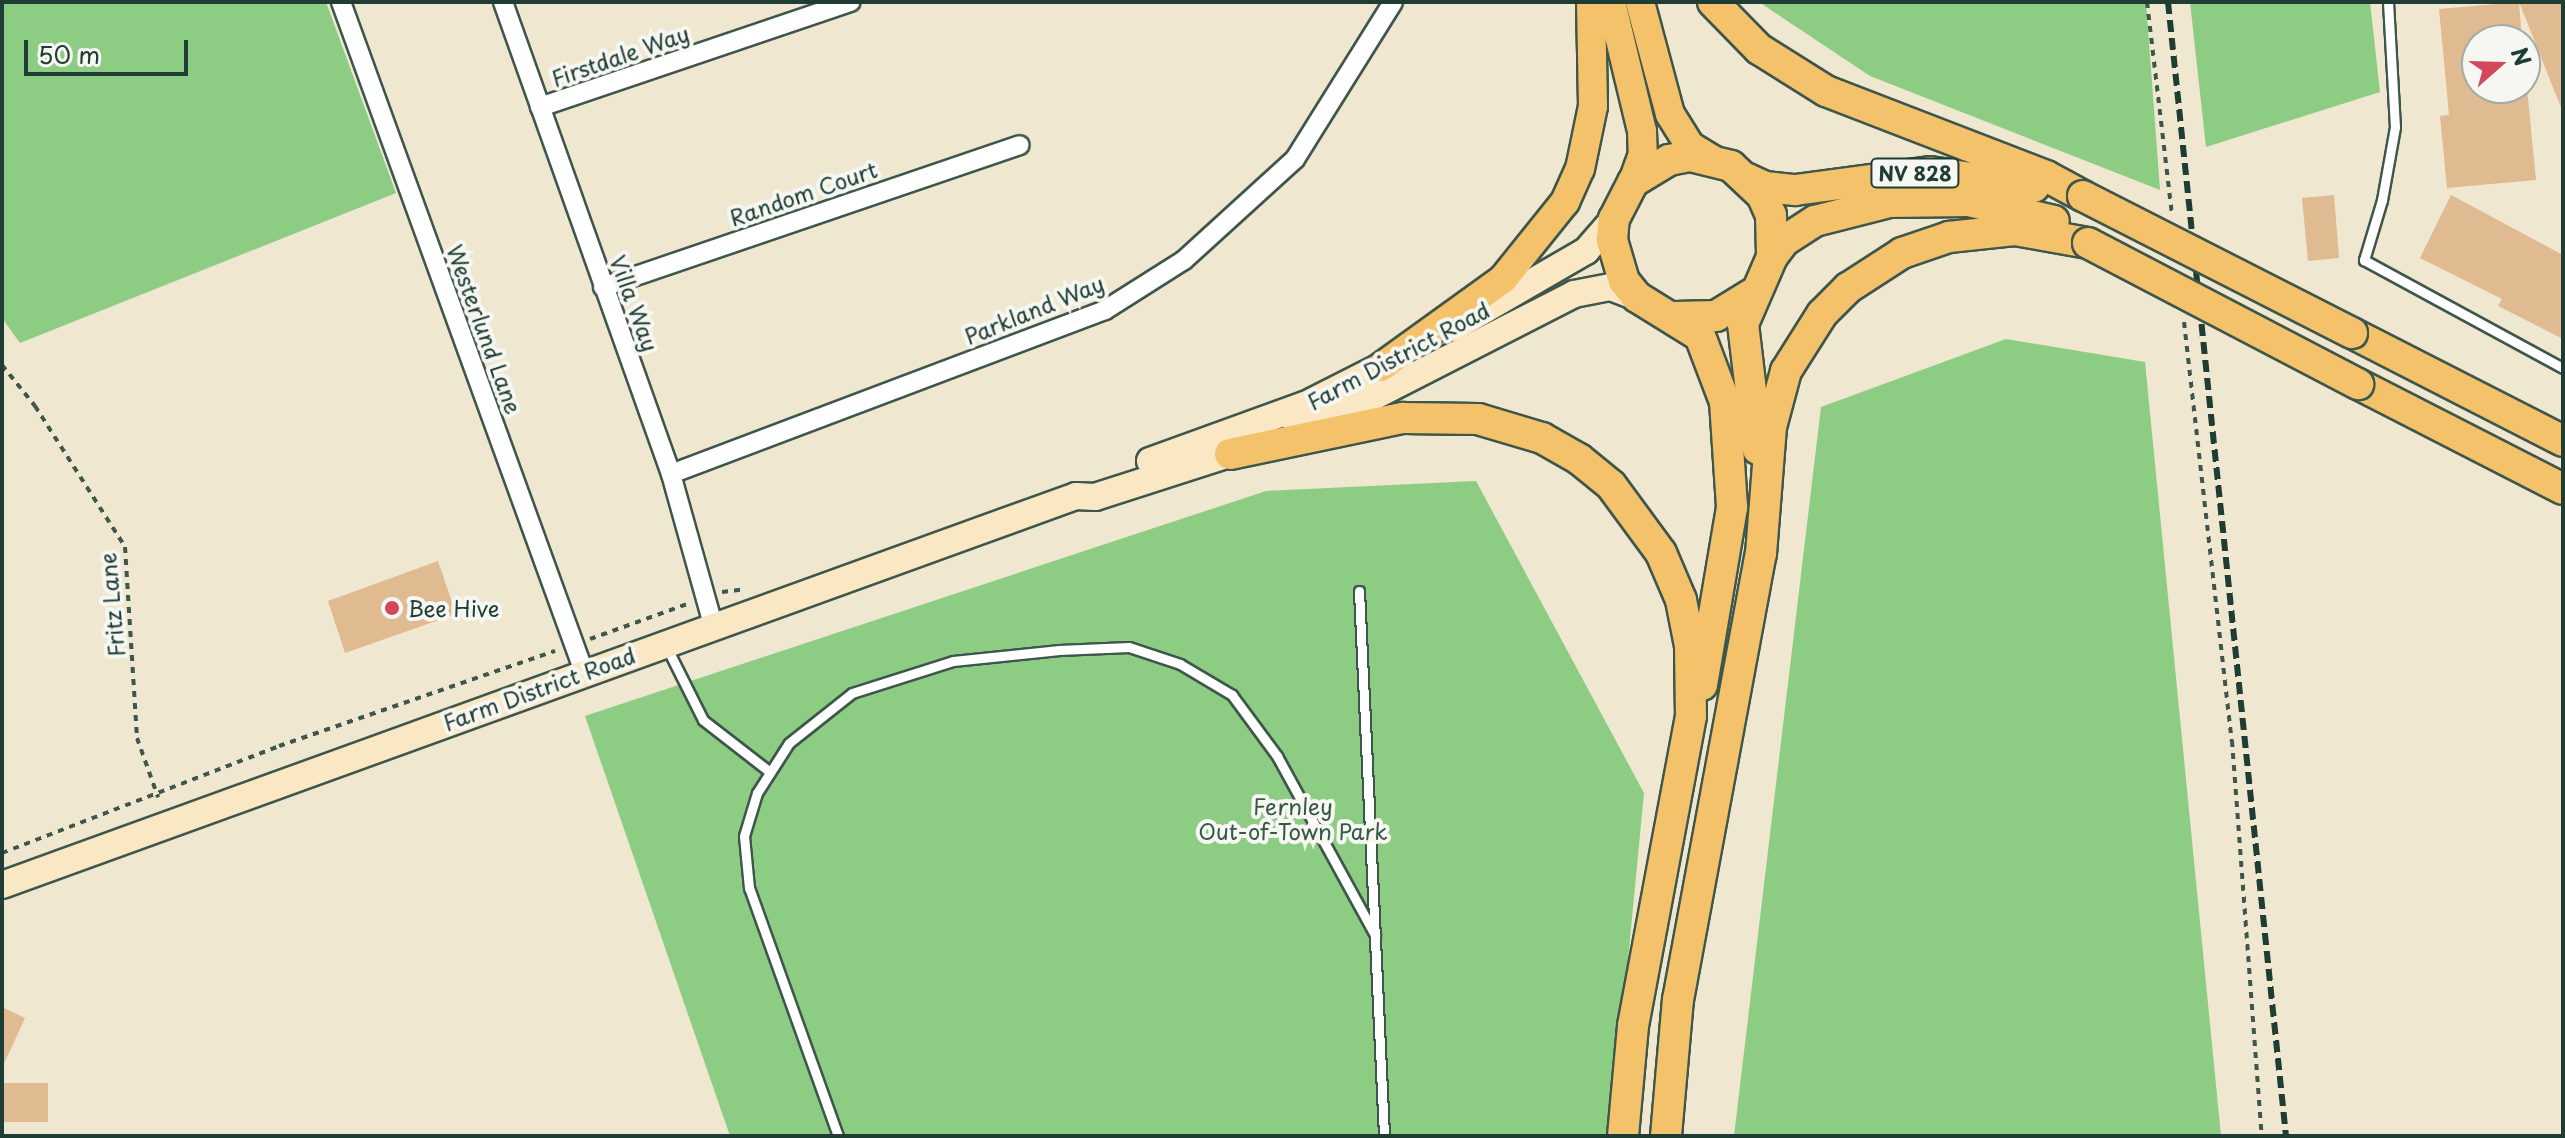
<!DOCTYPE html>
<html>
<head>
<meta charset="utf-8">
<style>
  body { margin:0 }
  #map { position:relative; width:2565px; height:1138px; overflow:hidden; background:#efe7cf; font-family:"Playpen Sans",sans-serif }
  div>[style] { position:absolute }
  [style*='--x'] { left:calc(var(--x)*1px); top:calc(var(--y)*1px); width:calc(var(--w)*1px); rotate:calc(var(--a)*1deg) }
  .green>* { inset:0; background:#8dcc83 }
  .building>* { inset:0; background:#e0ba91 }
  .path>* { height:4px; margin-top:-2px; transform-origin:0; background:repeating-linear-gradient(90deg,#3e564b 0 6px,transparent 0 12px) }
  .roads { filter:drop-shadow(2px 0 #3e564b) drop-shadow(-2px 0 #3e564b) drop-shadow(0 2px #3e564b) drop-shadow(0 -2px #3e564b) }
  .service>* { height:9px; margin:-4.5px; padding:0 4.5px; transform-origin:4.5px; border-radius:4.5px; background:#fff }
  .minor>* { height:18px; margin:-9px; padding:0 9px; transform-origin:9px; border-radius:9px; background:#fff }
  .secondary>* { height:26px; margin:-13px; padding:0 13px; transform-origin:13px; border-radius:13px; background:#fae7c3 }
  .primary>* { height:28px; margin:-14px; padding:0 14px; transform-origin:14px; border-radius:14px; background:#f3c26a }
  .trunk>* { height:30px; margin:-15px; padding:0 15px; transform-origin:15px; border-radius:15px; background:#f3c26a }
  .rail>* { height:6px; margin-top:-3px; transform-origin:0; background:repeating-linear-gradient(90deg,#1f3d34 0 12px,transparent 0 18px) }
  .bridges { filter:drop-shadow(2px 0 #3e564b) drop-shadow(-2px 0 #3e564b) drop-shadow(0 2px #3e564b) drop-shadow(0 -2px #3e564b) }
  .trunk-bridge>* { height:30px; margin:-15px; padding:0 15px; transform-origin:15px; border-radius:15px; background:#f3c26a }
  .dots>* { width:22px; height:22px; translate:-50% -50%; box-sizing:border-box; border:4px solid #f6f6f2; border-radius:50% }
  span { translate:-50% -50%; white-space:nowrap; text-align:center; line-height:1.15; -webkit-text-stroke:8px #f6f6f2; paint-order:stroke }
  .shield-label span { padding:2px 6px; background:#f6f6f2; border:2px solid; border-radius:6px; -webkit-text-stroke-width:0 }
  .shield-label { font-size:20px; color:#1f3d34; font-weight:700 }
  .street-label { font-size:22px; color:#1f3d34 }
  .poi-label { font-size:22px; color:#1f3d34 }
  .left { translate:0 -50%; text-align:left }
  .park-label { font-size:22px; color:#355a44 }
  .frame { position:absolute; inset:0; border:4px solid #1f3d34; pointer-events:none }
  .north { position:absolute; left:2461px; top:24px; width:80px; height:80px; box-sizing:border-box; background:#f6f6f2; border:2px solid #a0aca6; border-radius:50%; rotate:70deg; font-size:22px; font-weight:700; line-height:32px; text-align:center; color:#1f3d34 }
  .north::after { content:''; display:block; margin:auto; width:28px; height:36px; background:#d1495b; clip-path:polygon(50% 0,100% 100%,50% 72%,0 100%) }
  .scale { position:absolute; left:24px; top:40px; width:164px; height:36px; box-sizing:border-box; border:4px solid #1f3d34; border-top:0; padding-left:10px; font-size:24px; line-height:28px; white-space:nowrap; color:#1f3d34; -webkit-text-stroke:6px #f6f6f2; paint-order:stroke }
</style>
</head>
<body>
<div id="map">
  <div class="green">
    <i style="clip-path:polygon(2px 2px,326px 2px,396px 193px,20px 343px,2px 318px)"></i>
    <i style="clip-path:polygon(1759px 2px,2146px 2px,2160px 190px,1870px 76px)"></i>
    <i style="clip-path:polygon(2190px 2px,2370px 2px,2380px 92px,2206px 147px)"></i>
    <i style="clip-path:polygon(2006px 339px,2145px 362px,2221px 1136px,1734px 1136px,1821px 407px)"></i>
    <i style="clip-path:polygon(1476px 481px,1644px 793px,1611px 1136px,730px 1136px,585px 716px,1266px 491px)"></i>
  </div>
  <div class="building">
    <i style="clip-path:polygon(2519px 2px,2563px 2px,2563px 110px,2562px 110px)"></i>
    <i style="clip-path:polygon(2519px 2px,2522px 40px,2477px 40px,2477px 88px,2527px 88px,2536px 180px,2447px 188px,2440px 116px,2449px 115px,2439px 9px)"></i>
    <i style="clip-path:polygon(2334px 195px,2339px 258px,2308px 261px,2302px 198px)"></i>
    <i style="clip-path:polygon(2451px 195px,2563px 255px,2563px 339px,2498px 306px,2502px 299px,2420px 258px)"></i>
    <i style="clip-path:polygon(438px 561px,456px 614px,345px 653px,328px 601px)"></i>
    <i style="clip-path:polygon(2px 1007px,25px 1018px,2px 1068px)"></i>
    <i style="clip-path:polygon(2px 1083px,48px 1083px,48px 1122px,2px 1122px)"></i>
  </div>
  <div class="path">
    <i style="--x:2147;--y:2;--w:213;--a:83.3"></i>
    <i style="--x:2184;--y:322;--w:422;--a:83.5"></i>
    <i style="--x:2232;--y:741;--w:396;--a:85.7"></i>
    <i style="--x:2;--y:365;--w:53;--a:51.2"></i>
    <i style="--x:35;--y:406;--w:167;--a:57.4"></i>
    <i style="--x:125;--y:547;--w:191;--a:86.4"></i>
    <i style="--x:137;--y:738;--w:63;--a:70.4"></i>
    <i style="--x:722;--y:592;--w:23;--a:-7"></i>
    <i style="--x:590;--y:639;--w:103;--a:-19.8"></i>
    <i style="--x:2;--y:853;--w:297;--a:-21.1"></i>
    <i style="--x:279;--y:746;--w:292;--a:-19"></i>
  </div>
  <div class="roads">
    <div class="service">
      <i style="--x:2388;--y:2;--w:125;--a:86.8"></i>
      <i style="--x:2395;--y:127;--w:74;--a:100.1"></i>
      <i style="--x:2382;--y:200;--w:63;--a:106.7"></i>
      <i style="--x:2364;--y:260;--w:226;--a:28.5"></i>
      <i style="--x:1359;--y:591;--w:546;--a:87.37"></i>
      <i style="--x:667;--y:648;--w:80;--a:63.4"></i>
      <i style="--x:703;--y:720;--w:85;--a:37.8"></i>
      <i style="--x:838;--y:1136;--w:263;--a:-109.7"></i>
      <i style="--x:749;--y:888;--w:52;--a:-95.5"></i>
      <i style="--x:744;--y:836;--w:45;--a:-73.2"></i>
      <i style="--x:757;--y:793;--w:59;--a:-57.4"></i>
      <i style="--x:789;--y:743;--w:80;--a:-38.4"></i>
      <i style="--x:852;--y:693;--w:106;--a:-17.6"></i>
      <i style="--x:953;--y:661;--w:107;--a:-5.9"></i>
      <i style="--x:1059;--y:650;--w:70;--a:-2.5"></i>
      <i style="--x:1129;--y:647;--w:54;--a:18.4"></i>
      <i style="--x:1180;--y:664;--w:61;--a:30.8"></i>
      <i style="--x:1232;--y:695;--w:76;--a:53.6"></i>
      <i style="--x:1277;--y:756;--w:204;--a:61.3"></i>
    </div>
    <div class="minor">
      <i style="--x:341;--y:2;--w:713;--a:70.06"></i>
      <i style="--x:503;--y:2;--w:501;--a:70.41"></i>
      <i style="--x:671;--y:474;--w:156;--a:74.4"></i>
      <i style="--x:540;--y:107;--w:328;--a:-18.7"></i>
      <i style="--x:603;--y:287;--w:440;--a:-18.8"></i>
      <i style="--x:671;--y:474;--w:464;--a:-20.7"></i>
      <i style="--x:1105;--y:310;--w:93;--a:-32.3"></i>
      <i style="--x:1184;--y:260;--w:150;--a:-42.3"></i>
      <i style="--x:1295;--y:159;--w:185;--a:-58"></i>
    </div>
    <div class="secondary">
      <i style="--x:1453;--y:328;--w:154;--a:-30.1"></i>
      <i style="--x:1586;--y:251;--w:43;--a:-48.8"></i>
      <i style="--x:1296;--y:430;--w:79;--a:-23"></i>
      <i style="--x:1369;--y:399;--w:230;--a:-27.1"></i>
      <i style="--x:1574;--y:294;--w:38;--a:-11"></i>
      <i style="--x:1611;--y:287;--w:28;--a:21"></i>
      <i style="--x:1150;--y:461;--w:165;--a:-19.9"></i>
      <i style="--x:1305;--y:405;--w:104;--a:-26.8"></i>
      <i style="--x:2;--y:885;--w:1142;--a:-19.91"></i>
      <i style="--x:1076;--y:496;--w:19;--a:3"></i>
      <i style="--x:1095;--y:497;--w:161;--a:-17.8"></i>
    </div>
    <div class="primary">
      <i style="--x:1611;--y:2;--w:133;--a:76.5"></i>
      <i style="--x:1642;--y:131;--w:23;--a:88"></i>
      <i style="--x:1643;--y:154;--w:30;--a:110"></i>
      <i style="--x:1640;--y:2;--w:116;--a:75"></i>
      <i style="--x:1670;--y:114;--w:38;--a:58"></i>
      <i style="--x:1690;--y:146;--w:26;--a:31"></i>
      <i style="--x:1381;--y:367;--w:150;--a:-35.8"></i>
      <i style="--x:1503;--y:279;--w:99;--a:-51.2"></i>
      <i style="--x:1565;--y:202;--w:36;--a:-66"></i>
      <i style="--x:1580;--y:169;--w:64;--a:-78.3"></i>
      <i style="--x:1593;--y:106;--w:104;--a:-91.1"></i>
    </div>
    <div class="trunk">
      <i style="--x:1713;--y:2;--w:66;--a:45.6"></i>
      <i style="--x:1759;--y:49;--w:79;--a:32.1"></i>
      <i style="--x:1826;--y:91;--w:236;--a:21.1"></i>
      <i style="--x:2046;--y:176;--w:42;--a:28.4"></i>
      <i style="--x:1748;--y:179;--w:19;--a:25"></i>
      <i style="--x:1765;--y:187;--w:30;--a:6"></i>
      <i style="--x:1795;--y:190;--w:136;--a:-7.6"></i>
      <i style="--x:1930;--y:172;--w:105;--a:8.2"></i>
      <i style="--x:1772;--y:257;--w:20;--a:-53"></i>
      <i style="--x:1784;--y:241;--w:37;--a:-33"></i>
      <i style="--x:1815;--y:221;--w:76;--a:-14.4"></i>
      <i style="--x:1889;--y:202;--w:79;--a:-0.7"></i>
      <i style="--x:1968;--y:201;--w:88;--a:13.1"></i>
      <i style="--x:1674;--y:317;--w:42;--a:-1.4"></i>
      <i style="--x:1716;--y:316;--w:42;--a:-31.4"></i>
      <i style="--x:2352;--y:333;--w:237;--a:27.1"></i>
      <i style="--x:2358;--y:384;--w:230;--a:27.1"></i>
      <i style="--x:1230;--y:454;--w:177;--a:-11.8"></i>
      <i style="--x:1403;--y:418;--w:75;--a:0.8"></i>
      <i style="--x:1478;--y:419;--w:67;--a:16.5"></i>
      <i style="--x:1542;--y:438;--w:43;--a:29.6"></i>
      <i style="--x:1579;--y:459;--w:41;--a:39.1"></i>
      <i style="--x:1611;--y:485;--w:84;--a:53.7"></i>
      <i style="--x:1661;--y:553;--w:51;--a:66.9"></i>
      <i style="--x:1681;--y:600;--w:47;--a:78.9"></i>
      <i style="--x:1690;--y:646;--w:70;--a:89.2"></i>
      <i style="--x:1691;--y:716;--w:315;--a:100.6"></i>
      <i style="--x:1633;--y:1026;--w:110;--a:95.2"></i>
      <i style="--x:1702;--y:685;--w:181;--a:-80.4"></i>
      <i style="--x:1732;--y:507;--w:105;--a:-93.8"></i>
      <i style="--x:1725;--y:402;--w:71;--a:-110.7"></i>
      <i style="--x:1700;--y:336;--w:74;--a:-148.2"></i>
      <i style="--x:1637;--y:297;--w:21;--a:-129"></i>
      <i style="--x:1624;--y:281;--w:43;--a:-106.3"></i>
      <i style="--x:1612;--y:240;--w:21;--a:-85"></i>
      <i style="--x:1614;--y:219;--w:42;--a:-62.8"></i>
      <i style="--x:1633;--y:182;--w:42;--a:-31.4"></i>
      <i style="--x:1669;--y:160;--w:21;--a:-11"></i>
      <i style="--x:1690;--y:156;--w:42;--a:13.7"></i>
      <i style="--x:1731;--y:166;--w:42;--a:43.1"></i>
      <i style="--x:1762;--y:195;--w:22;--a:66"></i>
      <i style="--x:1771;--y:215;--w:42;--a:88.6"></i>
      <i style="--x:1772;--y:257;--w:73;--a:113.4"></i>
      <i style="--x:1743;--y:324;--w:126;--a:83.2"></i>
      <i style="--x:1666;--y:1136;--w:137;--a:-85"></i>
      <i style="--x:1678;--y:1000;--w:454;--a:-79.5"></i>
      <i style="--x:1761;--y:554;--w:127;--a:-85.5"></i>
      <i style="--x:1771;--y:427;--w:58;--a:-75"></i>
      <i style="--x:1786;--y:371;--w:67;--a:-57.7"></i>
      <i style="--x:1822;--y:314;--w:37;--a:-45"></i>
      <i style="--x:1848;--y:288;--w:64;--a:-32.9"></i>
      <i style="--x:1902;--y:253;--w:50;--a:-18.8"></i>
      <i style="--x:1949;--y:237;--w:66;--a:-6.1"></i>
      <i style="--x:2015;--y:230;--w:74;--a:10.1"></i>
    </div>
  </div>
  <div class="rail">
    <i style="--x:2168;--y:2;--w:1140;--a:84.06"></i>
  </div>
  <div class="bridges">
    <div class="trunk-bridge">
      <i style="--x:2083;--y:196;--w:302;--a:27"></i>
      <i style="--x:2088;--y:243;--w:305;--a:27.6"></i>
    </div>
  </div>
  <div class="dots">
    <i style="left:392px;top:608px;background:#d1495b"></i>
  </div>
  <div class="shield-label">
    <span style="left:1915px;top:173px">NV 828</span>
  </div>
  <div class="street-label">
    <span style="left:620px;top:55px;rotate:-19deg">Firstdale Way</span>
    <span style="left:803px;top:193px;rotate:-19deg">Random Court</span>
    <span style="left:635px;top:303px;rotate:70deg">Villa Way</span>
    <span style="left:1034px;top:309px;rotate:-22deg">Parkland Way</span>
    <span style="left:485px;top:329px;rotate:70deg">Westerlund Lane</span>
    <span style="left:1398px;top:355px;rotate:-28deg">Farm District Road</span>
    <span style="left:111px;top:605px;rotate:-95deg">Fritz Lane</span>
    <span style="left:539px;top:688px;rotate:-20deg">Farm District Road</span>
  </div>
  <div class="poi-label">
    <span class="left" style="left:408px;top:608px">Bee Hive</span>
  </div>
  <div class="park-label">
    <span style="left:1293px;top:818px">Fernley<br>Out-of-Town Park</span>
  </div>
  <div class="frame"></div>
  <div class="north">N</div>
  <div class="scale">50 m</div>
</div>
</body>
</html>
